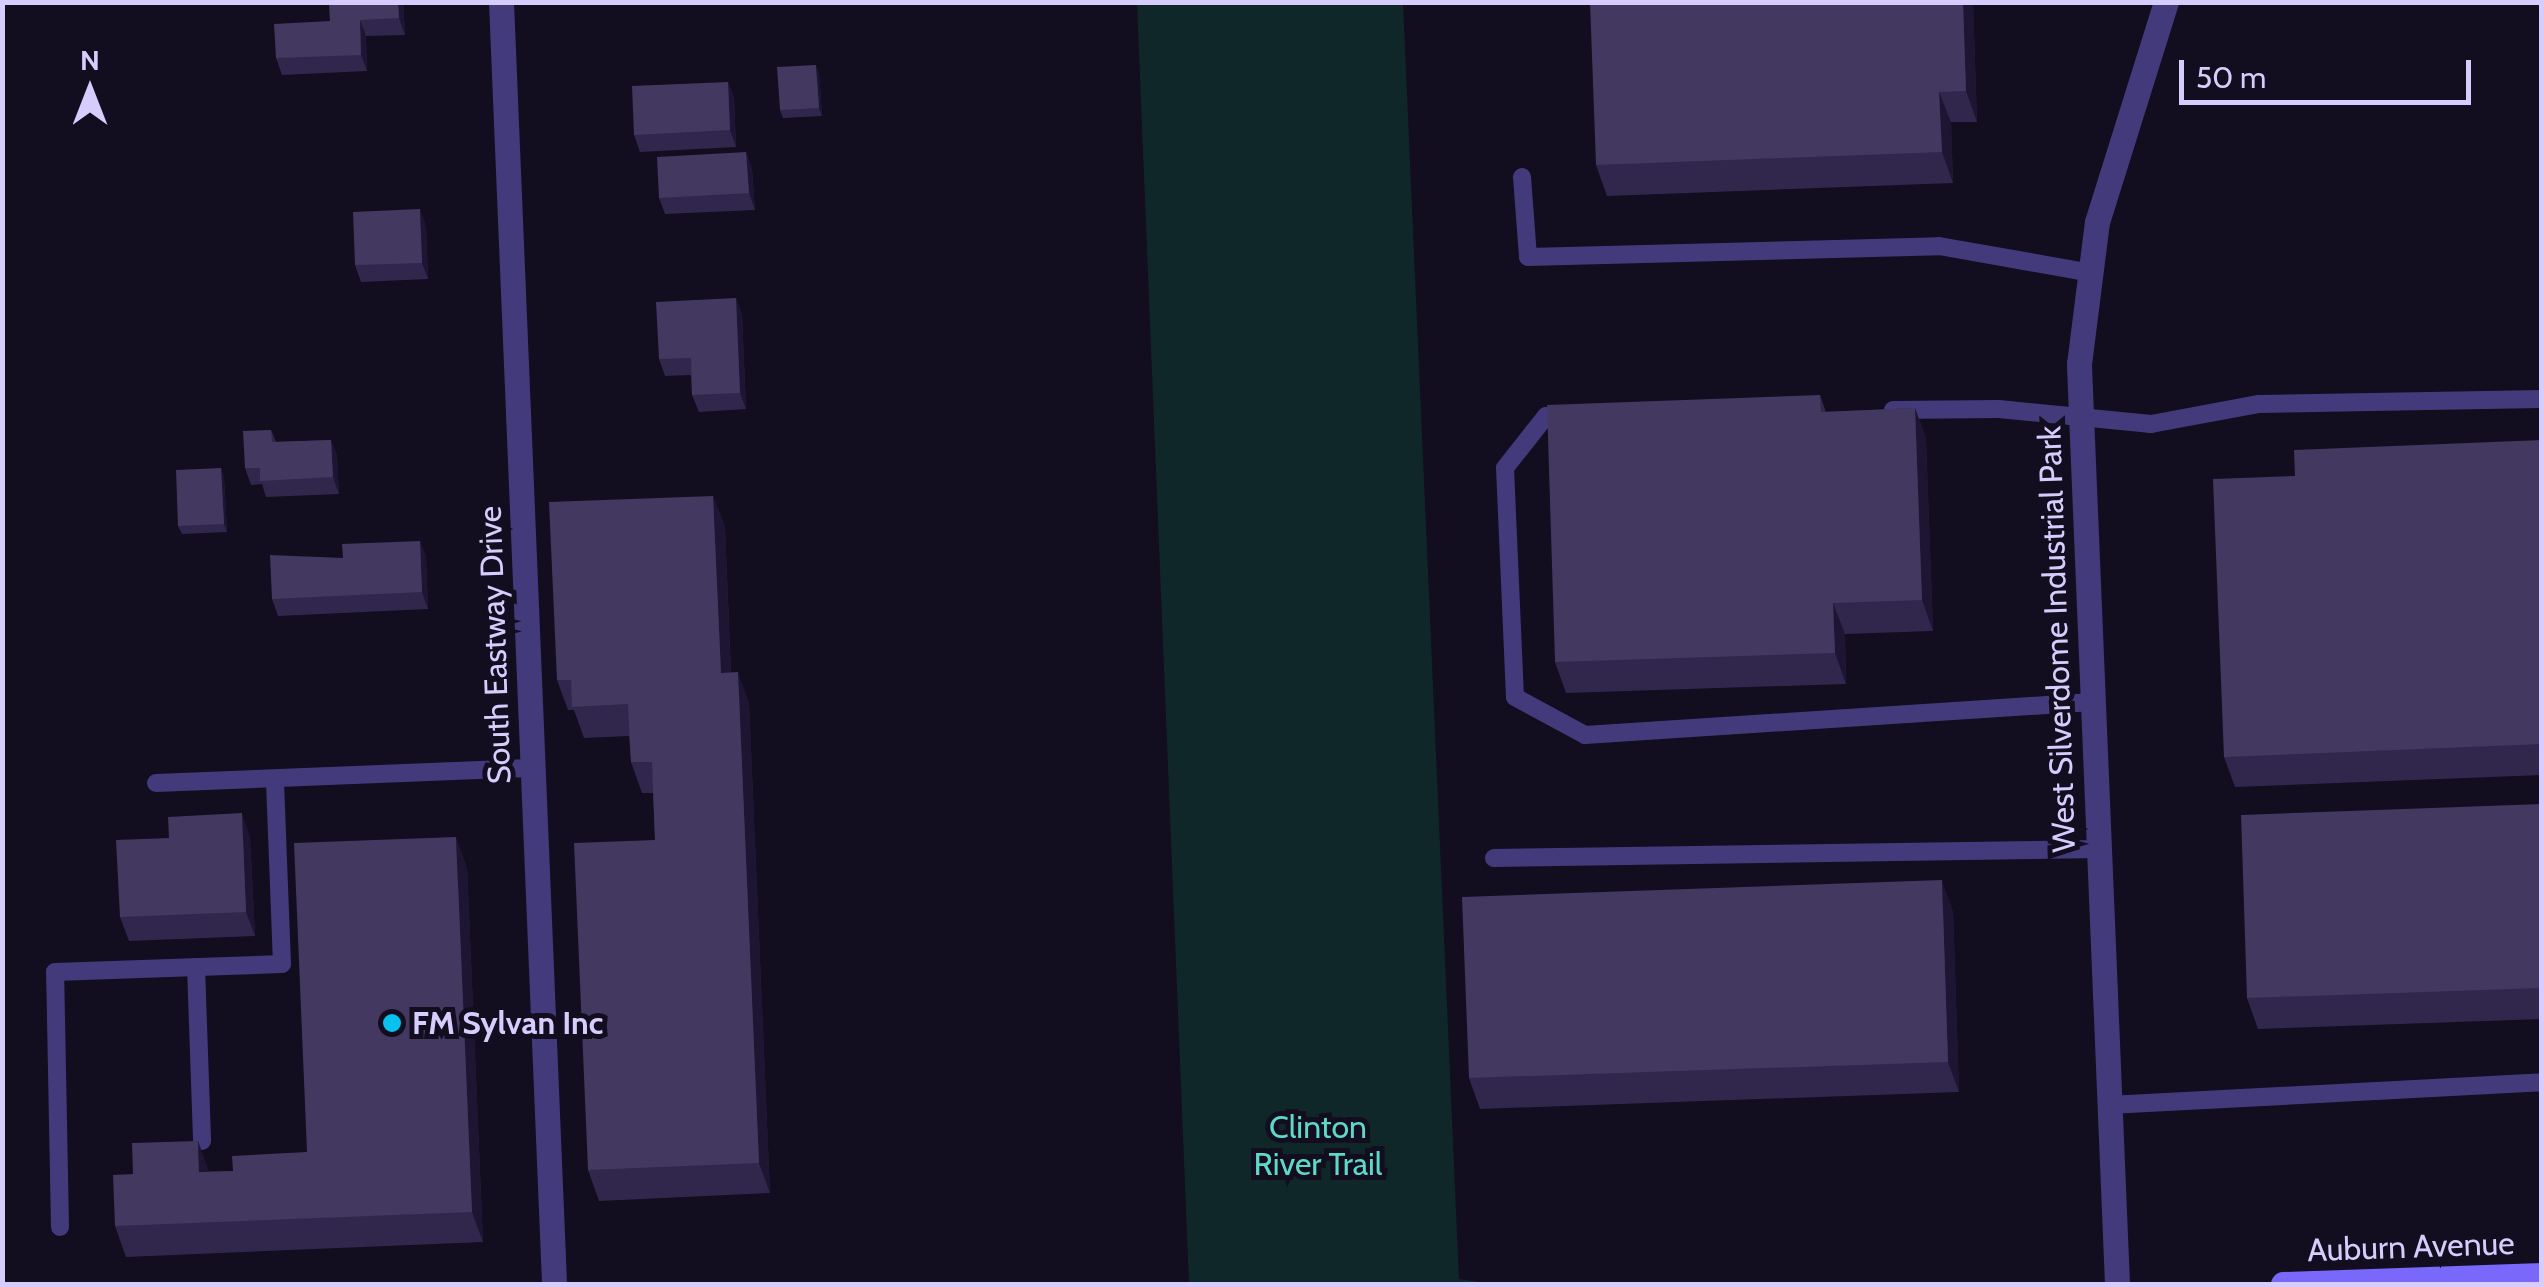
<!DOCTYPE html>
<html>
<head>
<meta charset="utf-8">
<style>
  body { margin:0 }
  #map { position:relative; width:2544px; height:1287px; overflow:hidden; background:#120d1f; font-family:Cabin,sans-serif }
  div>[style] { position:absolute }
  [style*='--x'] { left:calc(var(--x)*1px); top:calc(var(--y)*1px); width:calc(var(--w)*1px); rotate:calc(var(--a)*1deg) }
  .green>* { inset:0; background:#102729 }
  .lane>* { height:18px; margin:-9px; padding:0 9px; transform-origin:9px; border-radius:9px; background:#433a7c }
  .street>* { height:25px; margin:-12.5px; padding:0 12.5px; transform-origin:12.5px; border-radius:12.5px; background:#433a7c }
  .secondary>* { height:25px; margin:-12.5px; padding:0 12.5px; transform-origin:12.5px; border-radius:12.5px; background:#7968fa }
  .wall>* { inset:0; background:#31274c }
  .shaded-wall>* { inset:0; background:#1d1532 }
  .building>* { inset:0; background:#43385f }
  .dots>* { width:28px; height:28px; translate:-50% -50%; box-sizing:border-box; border:5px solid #120d1f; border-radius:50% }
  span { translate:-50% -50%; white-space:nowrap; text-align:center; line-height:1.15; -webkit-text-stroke:10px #120d1f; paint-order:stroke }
  .street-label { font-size:32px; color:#d7cdfd }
  .poi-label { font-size:32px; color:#d7cdfd; font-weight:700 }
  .left { translate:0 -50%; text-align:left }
  .park-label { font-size:32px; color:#5cdac6 }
  .frame { position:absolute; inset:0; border:5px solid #d7cdfd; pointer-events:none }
  .north { position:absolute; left:40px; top:40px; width:100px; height:100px; -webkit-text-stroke:8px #120d1f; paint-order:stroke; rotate:0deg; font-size:28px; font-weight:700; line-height:40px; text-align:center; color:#d7cdfd }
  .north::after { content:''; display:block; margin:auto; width:35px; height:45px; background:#d7cdfd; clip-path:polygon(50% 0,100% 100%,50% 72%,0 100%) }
  .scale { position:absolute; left:2179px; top:60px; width:292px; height:45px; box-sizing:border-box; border:5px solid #d7cdfd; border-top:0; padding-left:12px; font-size:30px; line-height:35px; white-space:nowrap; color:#d7cdfd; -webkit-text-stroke:8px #120d1f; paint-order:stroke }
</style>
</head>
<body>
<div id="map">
  <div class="green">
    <i style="clip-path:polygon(1137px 3px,1403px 3px,1459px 1279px,1494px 1284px,1189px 1284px)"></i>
  </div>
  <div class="lane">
    <i style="--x:1522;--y:177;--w:80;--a:85.7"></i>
    <i style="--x:1528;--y:257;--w:411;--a:-1.5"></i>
    <i style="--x:1939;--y:246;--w:150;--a:10"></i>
    <i style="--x:1893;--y:410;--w:106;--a:-0.5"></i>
    <i style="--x:1999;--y:409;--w:153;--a:5.6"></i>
    <i style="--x:2151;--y:424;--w:110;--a:-10.5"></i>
    <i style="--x:2259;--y:404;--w:283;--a:-1"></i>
    <i style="--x:1567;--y:416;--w:21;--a:180"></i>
    <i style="--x:1546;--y:416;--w:66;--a:128.3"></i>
    <i style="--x:1505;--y:468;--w:229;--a:87.5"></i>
    <i style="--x:1515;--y:697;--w:80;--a:28.5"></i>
    <i style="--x:1585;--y:735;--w:509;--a:-3.72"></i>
    <i style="--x:156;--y:783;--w:376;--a:-2.3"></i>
    <i style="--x:1494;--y:858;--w:605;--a:-0.85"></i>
    <i style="--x:196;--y:967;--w:174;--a:88"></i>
    <i style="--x:2109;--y:1105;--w:434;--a:-3"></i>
    <i style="--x:60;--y:1227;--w:255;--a:-91.1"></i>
    <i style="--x:55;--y:972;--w:227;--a:-2"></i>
    <i style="--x:282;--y:964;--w:185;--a:-92.2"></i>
  </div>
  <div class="street">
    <i style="--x:501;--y:2;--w:1283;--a:87.63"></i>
    <i style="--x:2117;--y:1284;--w:921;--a:-92.37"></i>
    <i style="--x:2079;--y:364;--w:143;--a:-82.8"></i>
    <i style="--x:2097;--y:222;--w:231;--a:-72.6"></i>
  </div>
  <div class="secondary">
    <i style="--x:2283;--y:1284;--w:259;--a:-2"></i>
  </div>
  <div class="wall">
    <i style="clip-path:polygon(329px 2px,403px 2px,405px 35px,366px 36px,367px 71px,282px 75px,276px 58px,330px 21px)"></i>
    <i style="clip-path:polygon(1973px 2px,1977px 122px,1951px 122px,1953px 183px,1607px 196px,1596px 165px)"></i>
    <i style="clip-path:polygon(819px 73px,822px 116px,783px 118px,780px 110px)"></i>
    <i style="clip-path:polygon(728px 82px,734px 98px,736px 147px,640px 152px,634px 135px)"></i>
    <i style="clip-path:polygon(746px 152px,752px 169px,755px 210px,665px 214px,659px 198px)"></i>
    <i style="clip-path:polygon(426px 225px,428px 279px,361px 282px,355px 265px)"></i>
    <i style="clip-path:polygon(736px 298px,742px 315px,746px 409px,699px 412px,692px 395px,691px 375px,665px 376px,659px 359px)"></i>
    <i style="clip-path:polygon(1820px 395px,1826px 412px,1915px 408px,1926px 439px,1933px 631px,1845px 634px,1846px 684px,1566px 693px,1555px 662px)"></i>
    <i style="clip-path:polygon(271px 430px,276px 442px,331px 440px,337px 456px,339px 494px,266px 497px,262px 484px,251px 485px,245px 468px)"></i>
    <i style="clip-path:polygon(2542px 440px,2542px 775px,2235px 787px,2224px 757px,2295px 476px)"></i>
    <i style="clip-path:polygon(221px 468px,224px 477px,227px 532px,182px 534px,178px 526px)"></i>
    <i style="clip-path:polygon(713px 496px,725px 527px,731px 673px,749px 703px,770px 1193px,599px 1201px,588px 1170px,655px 840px,653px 793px,642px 793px,631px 762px,629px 736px,584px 738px,574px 710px,568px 710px,557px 680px)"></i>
    <i style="clip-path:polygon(420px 541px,426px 557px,428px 609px,278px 616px,272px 599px,343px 558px)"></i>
    <i style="clip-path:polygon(2542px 804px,2542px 1019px,2258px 1029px,2247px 998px)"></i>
    <i style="clip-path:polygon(250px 837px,255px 936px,129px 941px,120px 917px)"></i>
    <i style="clip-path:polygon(467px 867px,483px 1242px,126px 1257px,115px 1226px,133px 1174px,233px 1171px,307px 1152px)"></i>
    <i style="clip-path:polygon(1953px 911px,1959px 1092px,1480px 1109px,1469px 1078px)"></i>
  </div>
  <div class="shaded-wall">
    <i style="clip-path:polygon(398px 2px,403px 2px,405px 35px,399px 18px)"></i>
    <i style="clip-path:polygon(1963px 2px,1973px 2px,1977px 122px,1966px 91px)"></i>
    <i style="clip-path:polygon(360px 20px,366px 36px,367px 71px,361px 55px)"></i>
    <i style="clip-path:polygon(816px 65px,819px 73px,822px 116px,819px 108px)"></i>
    <i style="clip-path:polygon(728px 82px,734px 98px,736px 147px,730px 130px)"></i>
    <i style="clip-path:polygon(1939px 92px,1951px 122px,1953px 183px,1942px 152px)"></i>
    <i style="clip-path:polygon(746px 152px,752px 169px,755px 210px,749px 193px)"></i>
    <i style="clip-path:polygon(420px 209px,426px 225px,428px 279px,422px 263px)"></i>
    <i style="clip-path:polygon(736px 298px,742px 315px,746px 409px,740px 393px)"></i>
    <i style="clip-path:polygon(1915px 408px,1926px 439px,1933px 631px,1922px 600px)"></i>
    <i style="clip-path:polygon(331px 440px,337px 456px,339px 494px,333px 477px)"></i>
    <i style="clip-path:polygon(221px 468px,224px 477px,227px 532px,224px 524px)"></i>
    <i style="clip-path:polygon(713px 496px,725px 527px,732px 704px,721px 673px)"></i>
    <i style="clip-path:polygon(420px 541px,426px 557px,428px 609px,422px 592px)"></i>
    <i style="clip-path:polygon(1833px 603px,1845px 634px,1846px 684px,1835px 653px)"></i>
    <i style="clip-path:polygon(738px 672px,749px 703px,770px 1193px,759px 1163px)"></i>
    <i style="clip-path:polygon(242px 813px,250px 837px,255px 936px,246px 912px)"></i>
    <i style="clip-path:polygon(456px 837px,467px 867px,483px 1242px,472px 1212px)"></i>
    <i style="clip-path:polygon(1942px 880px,1953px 911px,1959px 1092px,1948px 1062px)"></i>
    <i style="clip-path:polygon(198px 1141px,209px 1171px,199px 1172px)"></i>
  </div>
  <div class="building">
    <i style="clip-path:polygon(329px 2px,398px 2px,399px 18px,360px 20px,361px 55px,276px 58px,274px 24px,330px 21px)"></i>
    <i style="clip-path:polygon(1590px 2px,1963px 2px,1966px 91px,1939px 92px,1942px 152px,1596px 165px)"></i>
    <i style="clip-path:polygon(816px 65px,819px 108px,780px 110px,777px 67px)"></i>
    <i style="clip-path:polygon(728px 82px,730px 130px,634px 135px,632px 86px)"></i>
    <i style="clip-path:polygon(746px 152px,749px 193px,659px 198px,657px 157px)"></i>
    <i style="clip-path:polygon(420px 209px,422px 263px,355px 265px,353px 212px)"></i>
    <i style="clip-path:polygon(736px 298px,740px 393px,692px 395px,691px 358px,659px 359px,656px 302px)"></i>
    <i style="clip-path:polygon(1820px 395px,1821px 412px,1915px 408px,1922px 600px,1833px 603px,1835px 653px,1555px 662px,1547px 405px)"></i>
    <i style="clip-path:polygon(271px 430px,272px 442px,331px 440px,333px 477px,260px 481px,260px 468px,245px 468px,243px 431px)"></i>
    <i style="clip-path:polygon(2542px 440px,2542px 744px,2224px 757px,2213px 479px,2295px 476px,2294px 450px)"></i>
    <i style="clip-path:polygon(221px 468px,224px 524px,178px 526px,176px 470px)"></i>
    <i style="clip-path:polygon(713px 496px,721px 673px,738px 672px,759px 1163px,588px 1170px,574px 843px,655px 840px,652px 762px,631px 762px,628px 704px,572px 707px,571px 680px,557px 680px,549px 502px)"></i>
    <i style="clip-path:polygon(420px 541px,422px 592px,272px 599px,270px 555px,343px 558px,342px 544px)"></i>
    <i style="clip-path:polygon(2542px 804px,2542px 988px,2247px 998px,2241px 815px)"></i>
    <i style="clip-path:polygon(242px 813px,246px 912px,120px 917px,116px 840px,169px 838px,168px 817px)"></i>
    <i style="clip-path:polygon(456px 837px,472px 1212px,115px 1226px,113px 1175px,133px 1174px,132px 1143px,198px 1141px,199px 1172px,233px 1171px,232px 1156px,307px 1152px,294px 843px)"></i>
    <i style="clip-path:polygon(1942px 880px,1948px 1062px,1469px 1078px,1462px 897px)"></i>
  </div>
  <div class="dots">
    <i style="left:392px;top:1023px;background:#09c1ee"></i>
  </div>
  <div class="street-label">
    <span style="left:2057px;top:639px;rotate:-92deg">West Silverdome Industrial Park</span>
    <span style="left:495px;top:645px;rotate:-92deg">South Eastway Drive</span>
    <span style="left:2411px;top:1247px;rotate:-2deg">Auburn Avenue</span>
  </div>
  <div class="poi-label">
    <span class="left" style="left:412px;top:1023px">FM Sylvan Inc</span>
  </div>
  <div class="park-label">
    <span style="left:1318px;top:1146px">Clinton<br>River Trail</span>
  </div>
  <div class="frame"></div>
  <div class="north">N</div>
  <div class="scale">50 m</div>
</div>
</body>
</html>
